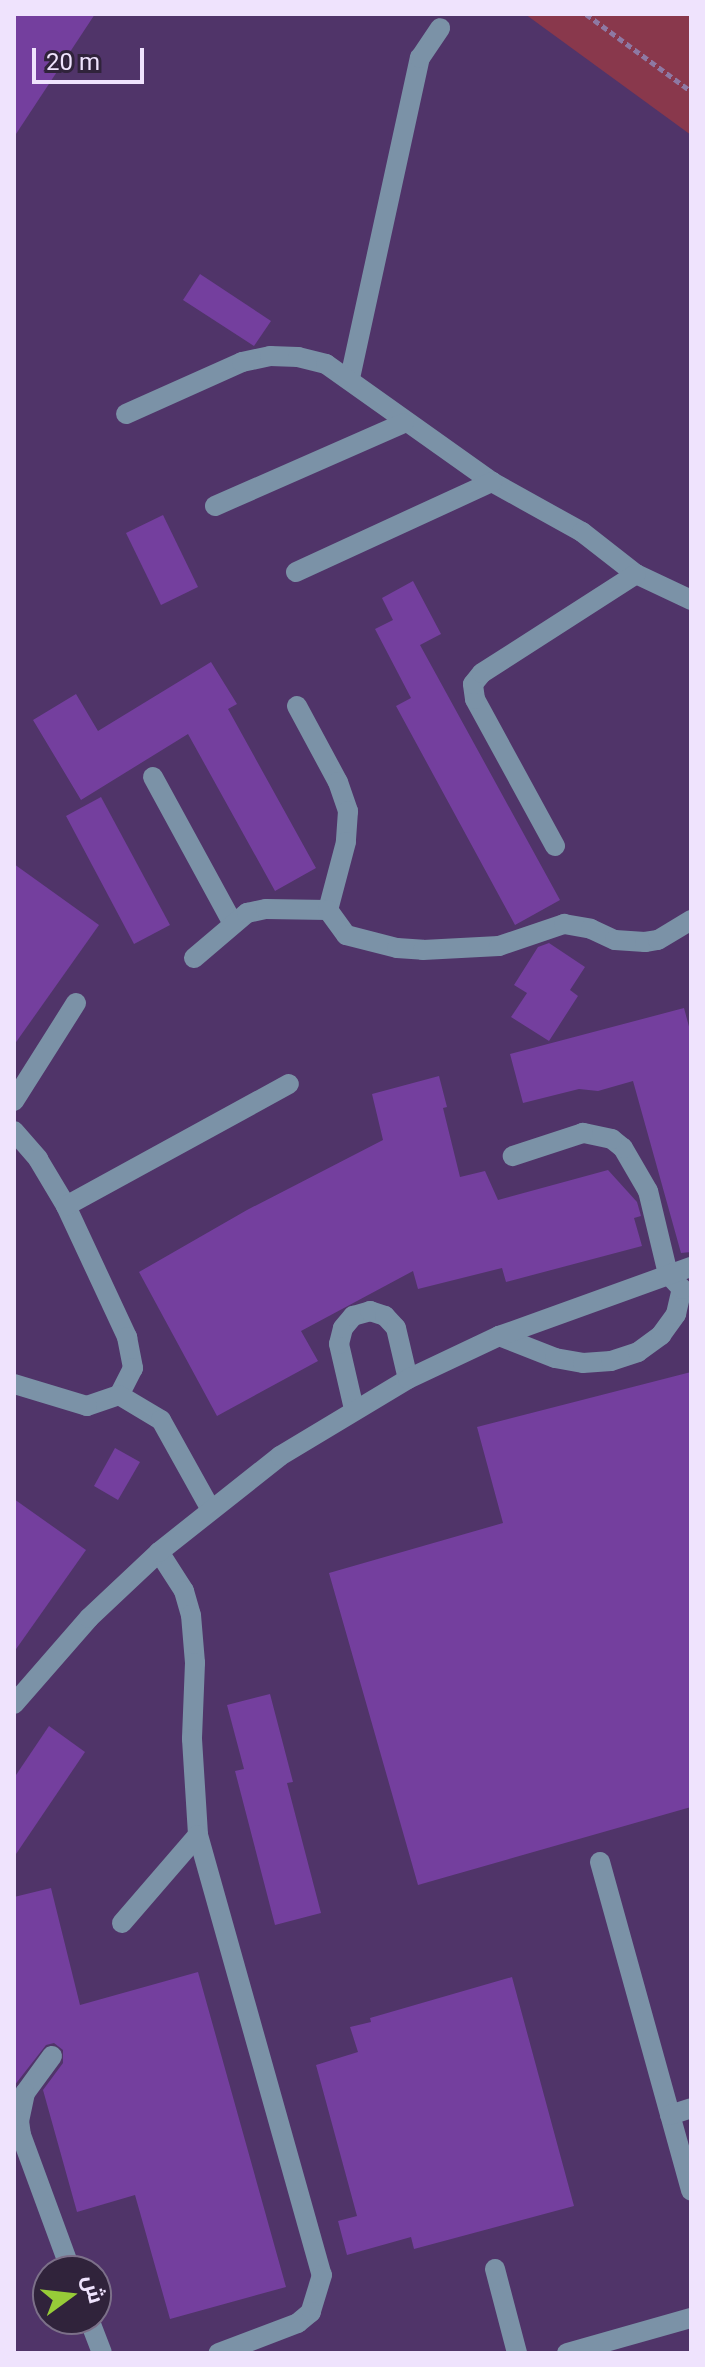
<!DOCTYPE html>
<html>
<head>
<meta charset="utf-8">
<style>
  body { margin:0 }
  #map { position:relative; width:705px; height:2367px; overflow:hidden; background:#503469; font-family:Roboto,Cairo,sans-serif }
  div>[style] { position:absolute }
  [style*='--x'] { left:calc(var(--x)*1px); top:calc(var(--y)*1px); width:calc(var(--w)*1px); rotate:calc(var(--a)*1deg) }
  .green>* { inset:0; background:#89384c }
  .building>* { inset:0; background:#743f9e }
  .path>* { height:5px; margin-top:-2.5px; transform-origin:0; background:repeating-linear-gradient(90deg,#8e79a3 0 6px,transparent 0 10px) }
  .minor>* { height:20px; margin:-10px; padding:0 10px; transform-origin:10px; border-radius:10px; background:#7b92a7 }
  span { translate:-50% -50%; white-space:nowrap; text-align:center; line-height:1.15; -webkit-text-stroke:6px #30233b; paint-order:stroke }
  .frame { position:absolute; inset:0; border:16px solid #efe3fd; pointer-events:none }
  .north { position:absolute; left:32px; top:2255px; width:80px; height:80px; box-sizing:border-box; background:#30233b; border:2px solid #7c7089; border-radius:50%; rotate:75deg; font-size:22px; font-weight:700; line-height:32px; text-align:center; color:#efe3fd }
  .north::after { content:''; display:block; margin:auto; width:28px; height:36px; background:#97cc38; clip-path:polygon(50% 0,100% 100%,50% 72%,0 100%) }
  .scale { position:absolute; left:32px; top:48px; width:112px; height:36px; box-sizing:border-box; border:4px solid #efe3fd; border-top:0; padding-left:10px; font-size:24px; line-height:28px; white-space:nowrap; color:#efe3fd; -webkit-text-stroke:6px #30233b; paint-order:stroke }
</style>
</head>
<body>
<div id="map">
  <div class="green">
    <i style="clip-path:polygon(525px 14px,691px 14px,691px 135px)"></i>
  </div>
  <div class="building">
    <i style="clip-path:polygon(14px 14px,95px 14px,14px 137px)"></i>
    <i style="clip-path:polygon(200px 274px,271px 321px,254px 346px,183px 300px)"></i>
    <i style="clip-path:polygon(163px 515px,198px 587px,161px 605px,126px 533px)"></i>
    <i style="clip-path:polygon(413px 581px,441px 634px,420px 645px,560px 900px,515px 925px,396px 706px,411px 698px,375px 629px,393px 620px,382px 598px)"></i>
    <i style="clip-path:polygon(211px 662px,237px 704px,228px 709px,316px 868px,275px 891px,188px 734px,81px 800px,33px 720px,76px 694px,98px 731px)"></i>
    <i style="clip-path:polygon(101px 797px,170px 925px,134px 944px,66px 816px)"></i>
    <i style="clip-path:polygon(14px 864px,99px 925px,14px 1045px)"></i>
    <i style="clip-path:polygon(549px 943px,585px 967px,570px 990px,578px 996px,549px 1041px,511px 1017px,527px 993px,514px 985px,538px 947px)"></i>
    <i style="clip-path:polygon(684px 1008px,691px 1034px,691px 1252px,681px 1253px,633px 1081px,598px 1091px,579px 1089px,523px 1103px,510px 1054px)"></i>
    <i style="clip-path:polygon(439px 1076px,447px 1107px,443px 1108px,460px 1177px,485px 1171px,498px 1200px,608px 1170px,637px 1202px,641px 1216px,634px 1218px,642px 1246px,506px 1282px,502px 1268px,418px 1289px,413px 1271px,301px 1331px,318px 1361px,217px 1416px,139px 1272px,247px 1210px,383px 1140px,372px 1094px)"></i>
    <i style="clip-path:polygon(691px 1372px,691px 1807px,418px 1885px,329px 1573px,503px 1523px,477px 1427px)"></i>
    <i style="clip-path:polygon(115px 1448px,140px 1462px,118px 1500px,94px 1486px)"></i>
    <i style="clip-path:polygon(14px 1499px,86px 1550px,14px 1652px)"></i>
    <i style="clip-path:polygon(270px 1694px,293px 1782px,287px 1783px,321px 1913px,275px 1925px,235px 1771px,244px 1769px,227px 1705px)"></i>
    <i style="clip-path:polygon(49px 1726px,85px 1752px,14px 1857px,14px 1778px)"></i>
    <i style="clip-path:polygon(51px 1888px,80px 2005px,198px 1972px,286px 2287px,170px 2319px,135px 2195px,77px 2212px,43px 2090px,63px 2063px,63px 2050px,54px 2043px,46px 2045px,14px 2086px,14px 1897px)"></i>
    <i style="clip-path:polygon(512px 1977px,574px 2206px,414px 2249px,411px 2237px,347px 2255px,338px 2221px,357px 2216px,316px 2065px,358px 2052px,350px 2027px,371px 2022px,370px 2018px)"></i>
  </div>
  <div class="path">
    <i style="--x:586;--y:14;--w:130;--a:36.3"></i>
  </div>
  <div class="minor">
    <i style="--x:350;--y:378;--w:328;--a:-77.7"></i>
    <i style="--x:420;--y:58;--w:36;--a:-56"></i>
    <i style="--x:126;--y:414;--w:127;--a:-24.1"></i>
    <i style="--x:242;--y:362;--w:29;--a:-12"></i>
    <i style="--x:270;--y:356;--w:28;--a:2"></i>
    <i style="--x:298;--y:357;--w:29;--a:14"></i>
    <i style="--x:326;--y:364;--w:204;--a:35.4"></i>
    <i style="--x:492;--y:482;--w:103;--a:29.1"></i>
    <i style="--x:582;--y:532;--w:68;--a:37.9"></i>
    <i style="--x:636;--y:574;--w:61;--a:25.3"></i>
    <i style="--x:215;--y:506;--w:206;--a:-23.7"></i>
    <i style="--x:296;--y:572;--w:216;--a:-24.7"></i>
    <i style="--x:297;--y:706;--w:86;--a:61.7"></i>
    <i style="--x:338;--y:782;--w:31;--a:71"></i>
    <i style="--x:348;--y:811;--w:31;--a:94"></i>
    <i style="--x:346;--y:842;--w:70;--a:104.8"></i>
    <i style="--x:153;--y:777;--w:167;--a:61.4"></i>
    <i style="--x:555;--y:846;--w:167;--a:-118.6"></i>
    <i style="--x:475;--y:699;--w:15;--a:-98"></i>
    <i style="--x:473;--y:684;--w:14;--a:-51"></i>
    <i style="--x:482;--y:673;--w:183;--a:-32.7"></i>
    <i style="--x:194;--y:958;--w:70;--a:-40.3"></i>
    <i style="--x:247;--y:913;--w:19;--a:-12"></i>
    <i style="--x:266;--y:909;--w:62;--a:0.9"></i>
    <i style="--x:328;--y:910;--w:31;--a:54"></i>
    <i style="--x:346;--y:935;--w:53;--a:14.3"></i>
    <i style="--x:397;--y:948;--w:26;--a:4"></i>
    <i style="--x:423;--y:950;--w:76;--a:-3"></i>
    <i style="--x:499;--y:946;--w:69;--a:-18.7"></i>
    <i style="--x:564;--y:924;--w:27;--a:10"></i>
    <i style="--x:591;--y:929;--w:26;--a:25"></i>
    <i style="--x:615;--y:940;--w:30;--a:4"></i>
    <i style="--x:645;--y:942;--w:13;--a:-9"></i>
    <i style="--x:658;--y:940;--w:39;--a:-31"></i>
    <i style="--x:14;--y:1101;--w:116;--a:-57.7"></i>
    <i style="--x:14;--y:1131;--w:37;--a:49"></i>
    <i style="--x:38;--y:1159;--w:55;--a:59.2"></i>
    <i style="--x:66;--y:1206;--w:145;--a:65"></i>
    <i style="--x:127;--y:1337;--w:32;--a:79"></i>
    <i style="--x:133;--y:1368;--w:30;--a:117"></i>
    <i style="--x:119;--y:1395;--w:34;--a:161"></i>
    <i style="--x:87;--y:1406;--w:76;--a:-163.2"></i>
    <i style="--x:66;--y:1206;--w:254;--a:-28.7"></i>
    <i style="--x:499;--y:1336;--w:60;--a:21.4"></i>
    <i style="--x:555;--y:1358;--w:28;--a:10"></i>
    <i style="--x:583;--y:1363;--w:28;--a:-4"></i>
    <i style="--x:611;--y:1361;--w:28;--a:-18"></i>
    <i style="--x:638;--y:1352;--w:29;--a:-36"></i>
    <i style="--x:661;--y:1335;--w:26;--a:-54"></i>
    <i style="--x:676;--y:1314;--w:26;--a:-77"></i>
    <i style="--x:682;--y:1289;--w:21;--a:-133"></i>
    <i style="--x:668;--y:1274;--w:85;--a:-103.5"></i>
    <i style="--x:648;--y:1191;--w:50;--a:-120.2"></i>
    <i style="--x:623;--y:1148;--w:14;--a:-141"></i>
    <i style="--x:612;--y:1139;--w:30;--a:-168"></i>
    <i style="--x:583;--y:1133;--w:74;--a:161.8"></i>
    <i style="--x:119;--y:1395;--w:49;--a:30.8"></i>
    <i style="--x:161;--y:1420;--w:101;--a:60.9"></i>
    <i style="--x:354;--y:1409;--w:67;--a:-103"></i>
    <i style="--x:339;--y:1344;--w:16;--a:-76"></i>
    <i style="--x:343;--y:1328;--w:16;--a:-50"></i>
    <i style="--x:353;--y:1316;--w:18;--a:-16"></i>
    <i style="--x:370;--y:1311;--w:16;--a:18"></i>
    <i style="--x:385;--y:1316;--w:16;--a:47"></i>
    <i style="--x:396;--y:1328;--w:52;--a:76.8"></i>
    <i style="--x:159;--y:1552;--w:46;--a:57.3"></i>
    <i style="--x:184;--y:1591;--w:25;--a:74"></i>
    <i style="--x:191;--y:1615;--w:48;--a:85.2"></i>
    <i style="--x:195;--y:1663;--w:76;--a:92.3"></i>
    <i style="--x:192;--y:1739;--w:96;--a:86.4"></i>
    <i style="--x:198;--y:1835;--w:457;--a:74.3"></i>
    <i style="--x:322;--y:2275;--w:39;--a:107"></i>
    <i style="--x:311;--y:2312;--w:17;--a:140"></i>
    <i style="--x:298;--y:2323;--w:85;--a:159.2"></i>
    <i style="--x:14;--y:1704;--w:114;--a:-48.9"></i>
    <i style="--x:89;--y:1618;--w:96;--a:-43.3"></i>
    <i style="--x:159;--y:1552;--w:154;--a:-38.4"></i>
    <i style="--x:280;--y:1456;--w:149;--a:-31"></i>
    <i style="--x:408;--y:1379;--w:101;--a:-25.3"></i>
    <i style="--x:499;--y:1336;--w:204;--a:-19.8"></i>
    <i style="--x:600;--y:1862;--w:341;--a:74.5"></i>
    <i style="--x:122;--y:1923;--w:116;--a:-49.2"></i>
    <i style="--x:52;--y:2056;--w:46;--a:126.1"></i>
    <i style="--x:25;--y:2093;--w:29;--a:102"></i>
    <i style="--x:19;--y:2121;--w:14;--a:82"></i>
    <i style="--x:21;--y:2135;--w:145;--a:69.8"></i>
    <i style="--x:670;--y:2115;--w:22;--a:-18"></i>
    <i style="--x:495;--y:2269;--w:87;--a:75.3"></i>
    <i style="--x:89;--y:2319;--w:36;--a:69"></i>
    <i style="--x:567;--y:2353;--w:129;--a:-15.8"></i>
  </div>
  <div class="frame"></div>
  <div class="north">ش</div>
  <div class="scale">20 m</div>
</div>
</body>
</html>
